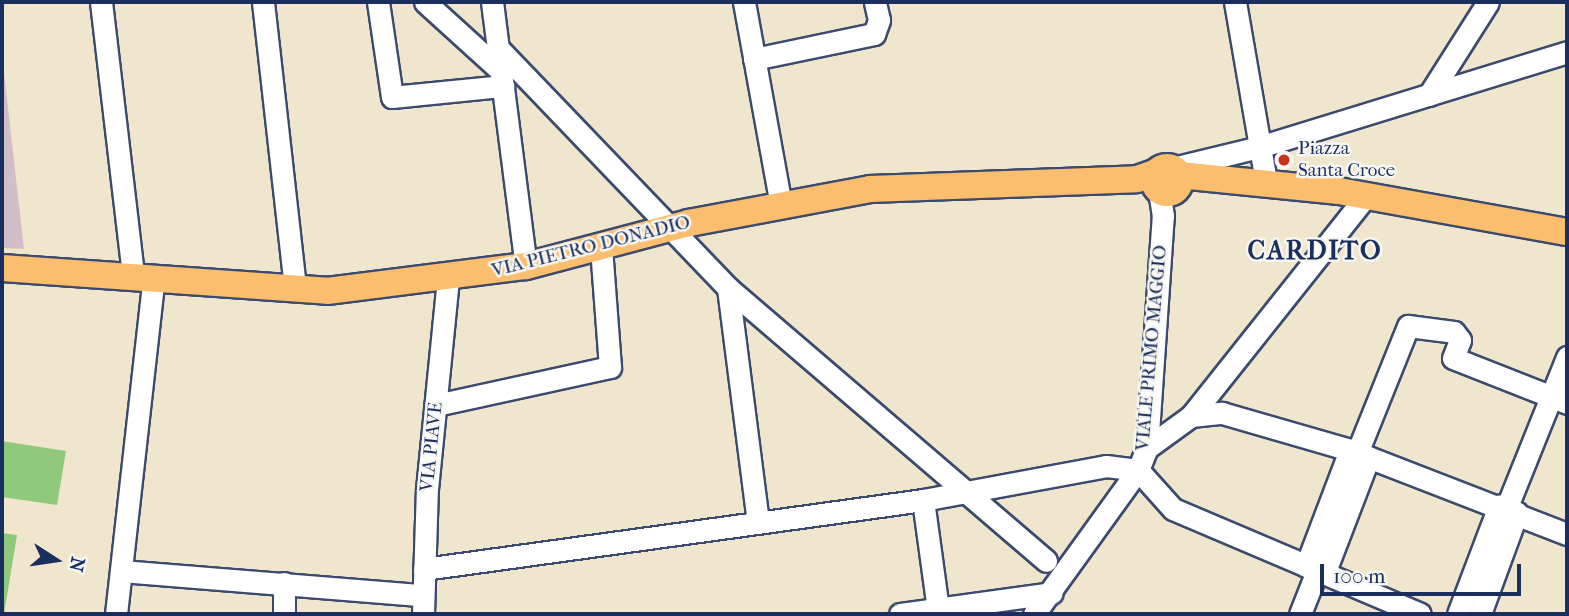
<!DOCTYPE html>
<html>
<head>
<meta charset="utf-8">
<style>
  body { margin:0 }
  #map { position:relative; width:1569px; height:616px; overflow:hidden; background:#f0e6cd; font-family:"IM FELL French Canon",serif }
  div>[style] { position:absolute }
  [style*='--x'] { left:calc(var(--x)*1px); top:calc(var(--y)*1px); width:calc(var(--w)*1px); rotate:calc(var(--a)*1deg) }
  .industrial>* { inset:0; background:#d2bdc8 }
  .green>* { inset:0; background:#90c97c }
  .roads { filter:drop-shadow(2px 0 #3b4a6f) drop-shadow(-2px 0 #3b4a6f) drop-shadow(0 2px #3b4a6f) drop-shadow(0 -2px #3b4a6f) }
  .minor>* { height:21px; margin:-10.5px; padding:0 10.5px; transform-origin:10.5px; border-radius:10.5px; background:#fff }
  .major>* { height:26px; margin:-13px; padding:0 13px; transform-origin:13px; border-radius:13px; background:#fbbd6e }
  .major>.ring { margin:-13px; padding:0; box-sizing:content-box; background:none; border:26px solid #fbbd6e; border-radius:50% }
  .dots>* { width:19px; height:19px; translate:-50% -50%; box-sizing:border-box; border:4px solid #f6f6f2; border-radius:50% }
  span { translate:-50% -50%; white-space:nowrap; text-align:center; line-height:1.15; -webkit-text-stroke:5px #f6f6f2; paint-order:stroke }
  .poi-label { font-size:19px; color:#1b2f5e }
  .left { translate:0 -50%; text-align:left }
  .street-label { font-size:19px; color:#1b2f5e }
  .district-label { font-size:26px; color:#1b2f5e; font-weight:700; letter-spacing:2px }
  .frame { position:absolute; inset:0; border:4px solid #1b2f5e; pointer-events:none }
  .north { position:absolute; left:21px; top:525px; width:70px; height:70px; -webkit-text-stroke:5px #f6f6f2; paint-order:stroke; rotate:102deg; font-size:19px; font-weight:700; line-height:28px; text-align:center; color:#1b2f5e }
  .north::after { content:''; display:block; margin:auto; width:24px; height:32px; background:#1b2f5e; clip-path:polygon(50% 0,100% 100%,50% 72%,0 100%) }
  .scale { position:absolute; left:1320px; top:564px; width:201px; height:32px; box-sizing:border-box; border:4px solid #1b2f5e; border-top:0; padding-left:9px; font-size:21px; line-height:24px; white-space:nowrap; color:#1b2f5e; -webkit-text-stroke:5px #f6f6f2; paint-order:stroke }
</style>
</head>
<body>
<div id="map">
  <div class="industrial">
    <i style="clip-path:polygon(2px 55px,24px 249px,2px 248px)"></i>
  </div>
  <div class="green">
    <i style="clip-path:polygon(2px 441px,66px 451px,57px 505px,2px 497px)"></i>
    <i style="clip-path:polygon(2px 533px,17px 535px,4px 614px,2px 614px)"></i>
  </div>
  <div class="roads">
    <div class="minor">
      <i style="--x:101;--y:2;--w:274;--a:83.3"></i>
      <i style="--x:263;--y:2;--w:289;--a:83.6"></i>
      <i style="--x:378;--y:2;--w:96;--a:81.6"></i>
      <i style="--x:392;--y:97;--w:112;--a:-5.7"></i>
      <i style="--x:425;--y:2;--w:103;--a:42.2"></i>
      <i style="--x:492;--y:2;--w:266;--a:82.7"></i>
      <i style="--x:744;--y:2;--w:207;--a:79.7"></i>
      <i style="--x:1235;--y:2;--w:183;--a:80.2"></i>
      <i style="--x:498;--y:48;--w:332;--a:46.2"></i>
      <i style="--x:728;--y:288;--w:419;--a:40.6"></i>
      <i style="--x:754;--y:59;--w:123;--a:-11.8"></i>
      <i style="--x:874;--y:34;--w:15;--a:-70"></i>
      <i style="--x:879;--y:20;--w:18;--a:-103"></i>
      <i style="--x:1429;--y:95;--w:110;--a:-57.6"></i>
      <i style="--x:1173;--y:168;--w:89;--a:-13.7"></i>
      <i style="--x:1259;--y:147;--w:322;--a:-17.1"></i>
      <i style="--x:728;--y:288;--w:236;--a:82.7"></i>
      <i style="--x:436;--y:405;--w:178;--a:-12.3"></i>
      <i style="--x:610;--y:367;--w:120;--a:-94.3"></i>
      <i style="--x:1191;--y:416;--w:31;--a:-6"></i>
      <i style="--x:1222;--y:413;--w:133;--a:16.1"></i>
      <i style="--x:1350;--y:450;--w:233;--a:21.2"></i>
      <i style="--x:1147;--y:448;--w:54;--a:-36"></i>
      <i style="--x:1191;--y:416;--w:283;--a:-51.5"></i>
      <i style="--x:1357;--y:453;--w:137;--a:-68.1"></i>
      <i style="--x:1408;--y:326;--w:46;--a:7.4"></i>
      <i style="--x:1454;--y:332;--w:10;--a:53"></i>
      <i style="--x:1460;--y:340;--w:19;--a:111"></i>
      <i style="--x:1453;--y:358;--w:123;--a:21.5"></i>
      <i style="--x:923;--y:500;--w:110;--a:82.2"></i>
      <i style="--x:1506;--y:509;--w:164;--a:-68.1"></i>
      <i style="--x:1306;--y:566;--w:124;--a:-69.2"></i>
      <i style="--x:424;--y:569;--w:504;--a:-7.87"></i>
      <i style="--x:923;--y:500;--w:186;--a:-10.5"></i>
      <i style="--x:1106;--y:466;--w:32;--a:7"></i>
      <i style="--x:1138;--y:470;--w:52;--a:48.1"></i>
      <i style="--x:1173;--y:509;--w:268;--a:23"></i>
      <i style="--x:121;--y:571;--w:302;--a:4.6"></i>
      <i style="--x:1324;--y:574;--w:125;--a:-69"></i>
      <i style="--x:116;--y:614;--w:340;--a:-83.6"></i>
      <i style="--x:284;--y:614;--w:31;--a:-90"></i>
      <i style="--x:423;--y:614;--w:125;--a:-88.2"></i>
      <i style="--x:427;--y:489;--w:210;--a:-84.3"></i>
      <i style="--x:900;--y:614;--w:153;--a:-7.9"></i>
      <i style="--x:1034;--y:614;--w:178;--a:-54.2"></i>
      <i style="--x:1138;--y:470;--w:24;--a:-68"></i>
      <i style="--x:1147;--y:448;--w:233;--a:-86.1"></i>
      <i style="--x:1163;--y:216;--w:25;--a:-99"></i>
      <i style="--x:1300;--y:614;--w:46;--a:-68.4"></i>
      <i style="--x:1458;--y:614;--w:116;--a:-69.2"></i>
      <i style="--x:1480;--y:614;--w:108;--a:-69.9"></i>
    </div>
    <div class="major">
      <i class="ring" style="left:1154px;top:167px;width:0;height:0"></i>
      <i style="--x:1179;--y:175;--w:161;--a:5.7"></i>
      <i style="--x:1339;--y:191;--w:232;--a:10.2"></i>
      <i style="--x:2;--y:268;--w:326;--a:4"></i>
      <i style="--x:327;--y:291;--w:201;--a:-7.2"></i>
      <i style="--x:526;--y:266;--w:169;--a:-14.8"></i>
      <i style="--x:689;--y:223;--w:184;--a:-10.6"></i>
      <i style="--x:870;--y:189;--w:267;--a:-2.1"></i>
      <i style="--x:1137;--y:179;--w:21;--a:-19"></i>
    </div>
  </div>
  <div class="dots">
    <i style="left:1284px;top:160px;background:#c8321e"></i>
  </div>
  <div class="poi-label">
    <span class="left" style="left:1298px;top:160px">Piazza<br>Santa Croce</span>
  </div>
  <div class="street-label">
    <span style="left:591px;top:247px;rotate:-14deg">VIA PIETRO DONADIO</span>
    <span style="left:1152px;top:348px;rotate:-85deg">VIALE PRIMO MAGGIO</span>
    <span style="left:432px;top:447px;rotate:-84deg">VIA PIAVE</span>
  </div>
  <div class="district-label">
    <span style="left:1315px;top:251px">CARDITO</span>
  </div>
  <div class="frame"></div>
  <div class="north">N</div>
  <div class="scale">100 m</div>
</div>
</body>
</html>
